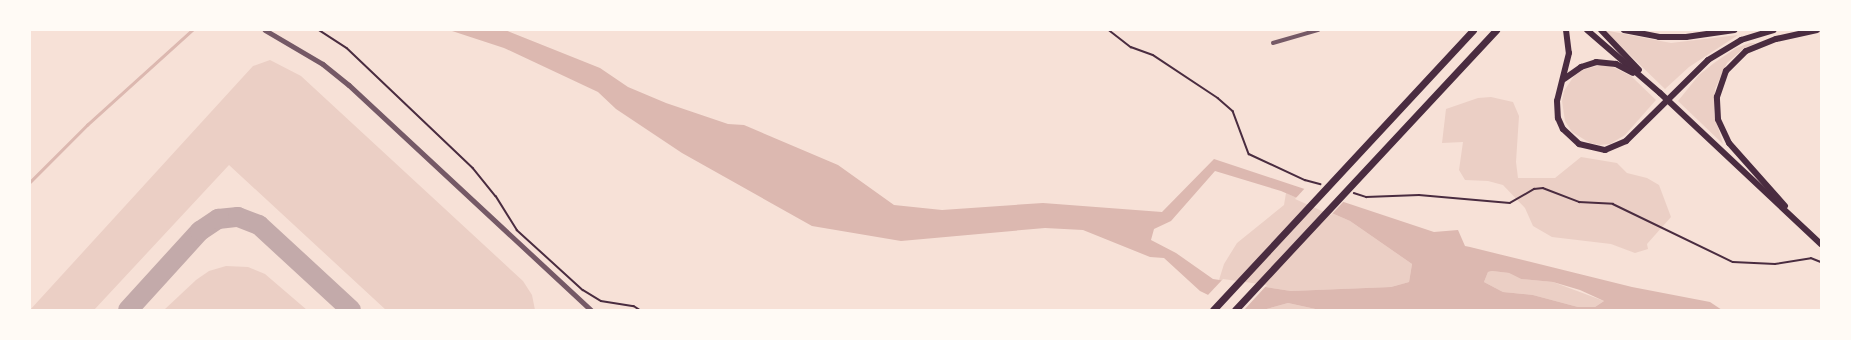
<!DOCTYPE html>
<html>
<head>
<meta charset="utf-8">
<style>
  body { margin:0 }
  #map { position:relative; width:1851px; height:340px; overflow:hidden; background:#f7e1d7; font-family:"Alegreya Sans",sans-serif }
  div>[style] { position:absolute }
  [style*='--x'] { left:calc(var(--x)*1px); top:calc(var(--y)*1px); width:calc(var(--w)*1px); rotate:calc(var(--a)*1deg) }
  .green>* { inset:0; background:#ebcfc5 }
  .water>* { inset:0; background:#dcb8b0 }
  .pier>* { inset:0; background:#f7e1d7 }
  .stream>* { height:2.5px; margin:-1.25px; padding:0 1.25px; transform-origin:1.25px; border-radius:1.25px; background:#dcb8b0 }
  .taxiway>* { height:20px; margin:-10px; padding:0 10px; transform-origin:10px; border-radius:10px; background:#c3aaaa }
  .path>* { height:1.5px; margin:-0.75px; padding:0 0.75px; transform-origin:0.75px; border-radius:0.75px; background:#4a2c40 }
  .minor>* { height:3.5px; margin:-1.75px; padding:0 1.75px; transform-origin:1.75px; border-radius:1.75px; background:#755966 }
  .tertiary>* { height:4.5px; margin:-2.25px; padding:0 2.25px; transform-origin:2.25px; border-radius:2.25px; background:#755966 }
  .trunk>* { height:6px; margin:-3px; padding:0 3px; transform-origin:3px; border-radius:3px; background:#4a2c40 }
  .motorway>* { height:7px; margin:-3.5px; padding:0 3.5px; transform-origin:3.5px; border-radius:3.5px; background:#4a2c40 }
  span { translate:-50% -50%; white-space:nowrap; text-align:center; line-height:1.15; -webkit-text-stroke:3px #fffaf5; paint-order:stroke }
  .frame { position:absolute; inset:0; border:31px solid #fffaf5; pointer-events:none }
</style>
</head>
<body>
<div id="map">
  <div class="green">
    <i style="clip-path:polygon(1604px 30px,1671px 43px,1738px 35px,1689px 67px,1665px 89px)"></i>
    <i style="clip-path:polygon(1750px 43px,1756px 43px,1743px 49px,1727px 63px,1715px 89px,1714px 114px,1723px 144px,1678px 101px,1699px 75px,1714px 63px,1736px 48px)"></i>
    <i style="clip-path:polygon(270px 60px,301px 76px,523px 281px,532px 295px,535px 310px,386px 310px,229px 165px,94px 310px,30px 310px,253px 66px)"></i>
    <i style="clip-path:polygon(1601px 65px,1611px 66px,1631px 76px,1656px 100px,1625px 135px,1610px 144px,1600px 145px,1590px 143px,1572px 132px,1565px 121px,1562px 101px,1564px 91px,1574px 76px,1582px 70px)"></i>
    <i style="clip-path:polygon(1491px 97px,1513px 102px,1519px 116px,1516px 162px,1518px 178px,1555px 178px,1581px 157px,1617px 163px,1627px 173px,1647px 178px,1659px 185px,1671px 217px,1647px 244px,1648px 249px,1635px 253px,1611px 244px,1552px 237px,1533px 226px,1525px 208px,1503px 185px,1488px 181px,1465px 180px,1459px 170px,1463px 142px,1442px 143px,1446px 109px,1478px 98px)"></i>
    <i style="clip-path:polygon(1286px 193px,1350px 221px,1412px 264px,1409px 282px,1391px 287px,1291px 291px,1219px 280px,1224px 264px,1237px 243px,1284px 205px)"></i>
    <i style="clip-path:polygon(226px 266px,248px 267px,265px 274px,307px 310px,164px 310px,196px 280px,209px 271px)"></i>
    <i style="clip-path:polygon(1492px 271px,1509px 273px,1521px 279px,1553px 282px,1604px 301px,1595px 307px,1578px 307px,1533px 295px,1503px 292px,1484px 282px,1488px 272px)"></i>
    <i style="clip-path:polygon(1288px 303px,1320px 310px,1263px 310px)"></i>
  </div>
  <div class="water">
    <i style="clip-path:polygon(evenodd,449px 30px,505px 30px,600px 68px,628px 87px,666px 103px,728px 124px,744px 125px,838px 165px,894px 205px,942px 210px,1043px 203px,1162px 212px,1214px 159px,1434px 232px,1458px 230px,1465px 246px,1470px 247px,1632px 287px,1710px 302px,1722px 310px,1320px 310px,1288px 303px,1263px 310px,1239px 310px,1200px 291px,1164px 258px,1150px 257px,1083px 230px,1045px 228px,901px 241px,812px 226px,682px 153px,616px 109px,598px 92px,504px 48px,449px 30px,1215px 171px,1281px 191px,1350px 221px,1412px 264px,1409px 282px,1391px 287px,1291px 291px,1213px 279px,1176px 253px,1151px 240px,1154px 229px,1171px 221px,1215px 171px,449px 30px,1492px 271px,1509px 273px,1521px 279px,1553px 282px,1580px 290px,1604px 301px,1595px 307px,1578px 307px,1533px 295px,1503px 292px,1484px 282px,1488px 272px,1492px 271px)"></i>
  </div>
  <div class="pier">
    <i style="clip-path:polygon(1306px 187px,1345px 200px,1331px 215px,1295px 199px)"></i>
    <i style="clip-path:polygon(1223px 279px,1267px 285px,1244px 310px,1235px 310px,1207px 296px)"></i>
  </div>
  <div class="stream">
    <i style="--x:30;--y:182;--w:81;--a:-45"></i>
    <i style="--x:87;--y:125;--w:142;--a:-42.1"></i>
  </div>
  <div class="taxiway">
    <i style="--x:128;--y:310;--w:107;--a:-47.7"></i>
    <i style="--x:200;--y:231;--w:22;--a:-34"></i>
    <i style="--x:218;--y:219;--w:20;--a:-6"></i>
    <i style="--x:238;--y:217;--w:22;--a:21"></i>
    <i style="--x:259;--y:225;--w:125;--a:42.7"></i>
  </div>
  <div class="path">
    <i style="--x:319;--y:30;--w:33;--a:33"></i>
    <i style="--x:347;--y:48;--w:174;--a:43.6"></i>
    <i style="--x:473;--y:168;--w:36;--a:51"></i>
    <i style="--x:496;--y:196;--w:40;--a:58"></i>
    <i style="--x:517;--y:230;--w:89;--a:42.3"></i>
    <i style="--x:583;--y:290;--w:21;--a:31"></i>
    <i style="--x:601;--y:301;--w:33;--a:9"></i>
    <i style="--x:634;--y:306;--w:7;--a:34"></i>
    <i style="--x:1109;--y:30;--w:28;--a:38"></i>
    <i style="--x:1131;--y:47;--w:23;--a:20"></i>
    <i style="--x:1153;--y:55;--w:78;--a:33.5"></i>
    <i style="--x:1218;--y:98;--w:20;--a:41"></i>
    <i style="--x:1233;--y:111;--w:46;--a:69.6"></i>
    <i style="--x:1249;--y:154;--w:62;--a:24.9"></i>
    <i style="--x:1305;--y:180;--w:16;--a:15"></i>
    <i style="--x:1354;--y:193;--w:13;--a:18"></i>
    <i style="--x:1366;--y:197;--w:53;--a:-2.2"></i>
    <i style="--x:1419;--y:195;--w:91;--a:5"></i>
    <i style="--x:1510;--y:203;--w:28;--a:-30"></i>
    <i style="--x:1534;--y:189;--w:9;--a:-6"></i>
    <i style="--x:1543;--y:188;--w:39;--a:21"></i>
    <i style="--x:1579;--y:202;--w:34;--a:3"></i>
    <i style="--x:1613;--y:204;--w:133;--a:25.8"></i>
    <i style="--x:1733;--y:262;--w:42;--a:2.7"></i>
    <i style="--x:1775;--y:264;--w:36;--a:-9"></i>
    <i style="--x:1811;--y:258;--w:11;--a:22"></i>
    <i style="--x:1144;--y:310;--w:14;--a:0"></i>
  </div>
  <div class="minor">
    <i style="--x:1273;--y:43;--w:47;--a:-16.1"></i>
  </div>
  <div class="tertiary">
    <i style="--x:265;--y:30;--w:67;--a:30.4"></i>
    <i style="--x:323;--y:64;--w:33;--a:39"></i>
    <i style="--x:349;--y:85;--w:330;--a:42.9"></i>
  </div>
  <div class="trunk">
    <i style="--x:1566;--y:30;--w:23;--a:83"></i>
    <i style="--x:1569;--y:53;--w:49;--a:104"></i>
    <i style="--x:1557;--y:101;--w:17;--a:87"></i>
    <i style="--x:1558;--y:118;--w:12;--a:66"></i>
    <i style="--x:1563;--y:129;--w:22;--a:43"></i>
    <i style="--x:1579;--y:144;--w:27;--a:13"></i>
    <i style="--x:1605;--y:150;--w:23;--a:-23"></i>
    <i style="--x:1626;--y:141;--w:115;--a:-44.6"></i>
    <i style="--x:1708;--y:60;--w:39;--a:-31"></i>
    <i style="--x:1741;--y:40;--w:34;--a:-17"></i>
    <i style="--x:1587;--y:30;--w:96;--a:40.8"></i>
    <i style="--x:1660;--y:93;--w:221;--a:43.2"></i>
    <i style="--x:1601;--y:30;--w:55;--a:46.5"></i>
    <i style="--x:1624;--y:30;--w:36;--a:11"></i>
    <i style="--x:1659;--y:37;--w:27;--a:0"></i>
    <i style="--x:1686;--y:37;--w:49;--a:-8.3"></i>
    <i style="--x:1564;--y:79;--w:21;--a:-35"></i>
    <i style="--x:1581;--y:67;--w:16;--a:-18"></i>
    <i style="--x:1596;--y:62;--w:20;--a:6"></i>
    <i style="--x:1616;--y:64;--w:19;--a:28"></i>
    <i style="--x:1785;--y:206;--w:84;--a:-131.6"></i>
    <i style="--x:1729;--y:143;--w:26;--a:-115"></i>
    <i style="--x:1718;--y:119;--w:22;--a:-93"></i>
    <i style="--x:1717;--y:97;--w:28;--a:-71"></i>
    <i style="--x:1726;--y:71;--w:28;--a:-45"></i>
    <i style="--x:1746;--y:51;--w:32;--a:-22"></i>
    <i style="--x:1776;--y:39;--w:42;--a:-12.4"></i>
  </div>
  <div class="motorway">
    <i style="--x:1213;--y:310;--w:382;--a:-47.1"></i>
    <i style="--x:1235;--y:310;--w:383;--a:-47"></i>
  </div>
  <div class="frame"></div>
</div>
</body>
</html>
